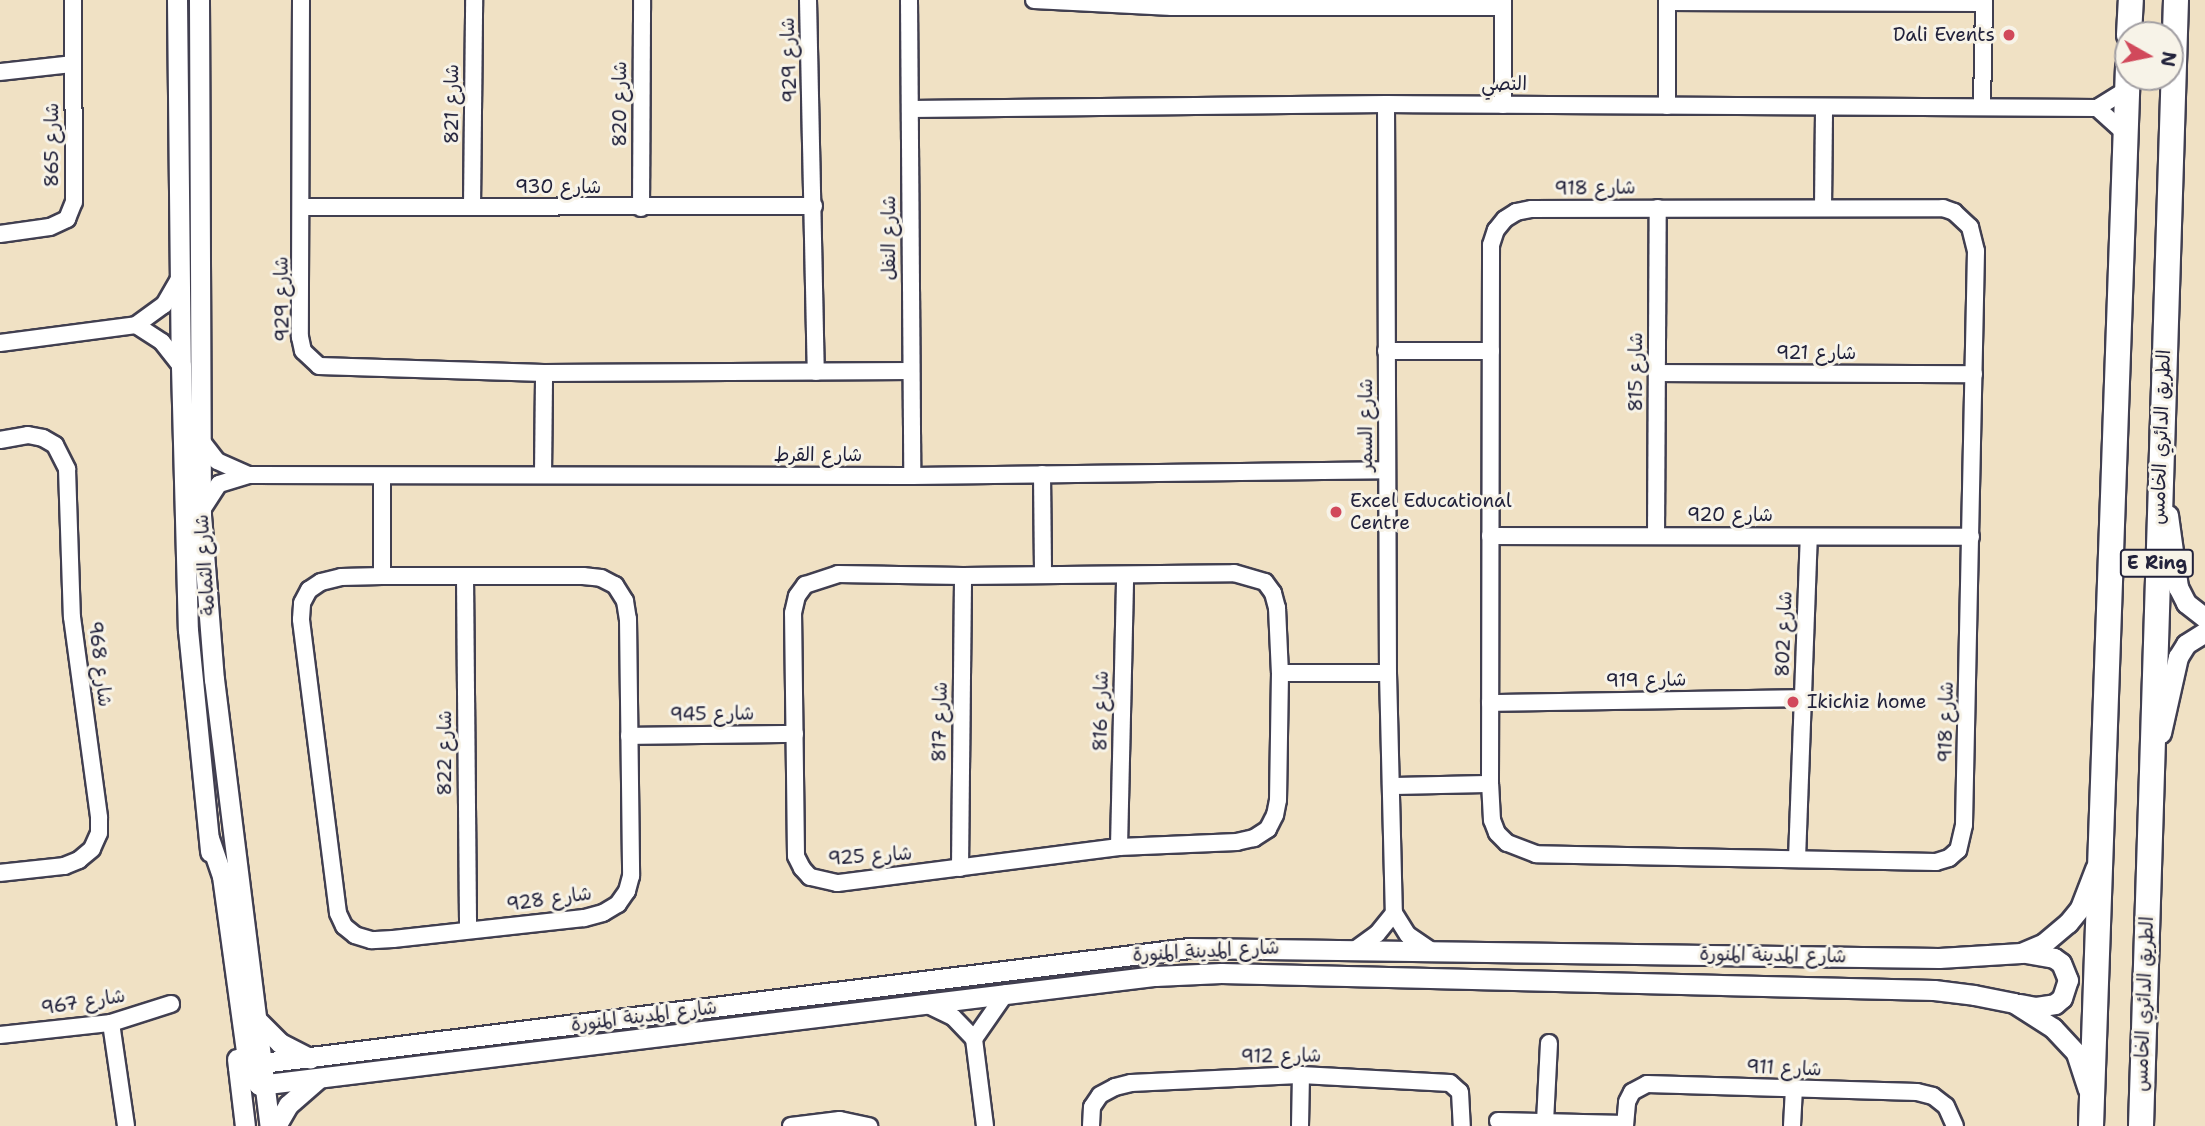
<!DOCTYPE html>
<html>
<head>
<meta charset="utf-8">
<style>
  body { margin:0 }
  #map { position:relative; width:2205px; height:1126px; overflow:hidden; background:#f0e1c4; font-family:"Shantell Sans","Playpen Sans Arabic",sans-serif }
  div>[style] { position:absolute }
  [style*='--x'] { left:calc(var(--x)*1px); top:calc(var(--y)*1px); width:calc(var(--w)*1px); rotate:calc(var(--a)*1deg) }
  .roads { filter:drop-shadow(2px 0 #413f50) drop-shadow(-2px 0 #413f50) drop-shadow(0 2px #413f50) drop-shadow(0 -2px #413f50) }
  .minor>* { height:16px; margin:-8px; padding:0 8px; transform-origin:8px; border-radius:8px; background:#fff }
  .tertiary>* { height:19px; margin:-9.5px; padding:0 9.5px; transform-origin:9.5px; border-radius:9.5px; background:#fff }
  .primary>* { height:24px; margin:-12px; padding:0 12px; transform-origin:12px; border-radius:12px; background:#fff }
  .dots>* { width:19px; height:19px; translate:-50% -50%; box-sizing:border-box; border:4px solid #f7f3e8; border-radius:50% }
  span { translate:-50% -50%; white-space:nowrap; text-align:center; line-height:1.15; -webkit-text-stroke:6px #f7f3e8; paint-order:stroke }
  .shield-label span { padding:2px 5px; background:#f7f3e8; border:2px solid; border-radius:5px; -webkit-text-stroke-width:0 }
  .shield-label { font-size:18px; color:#22223b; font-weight:700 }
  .poi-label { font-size:19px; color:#22223b }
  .right { translate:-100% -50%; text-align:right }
  .left { translate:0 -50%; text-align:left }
  .street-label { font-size:19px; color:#22223b }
  .north { position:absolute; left:2114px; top:21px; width:70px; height:70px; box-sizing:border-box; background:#f7f3e8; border:2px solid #a29fa3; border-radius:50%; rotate:99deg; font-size:19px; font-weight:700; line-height:28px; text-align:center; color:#22223b }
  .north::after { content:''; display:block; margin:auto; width:24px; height:32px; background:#d1495b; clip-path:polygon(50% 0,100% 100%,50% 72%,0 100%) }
</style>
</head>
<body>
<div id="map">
  <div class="roads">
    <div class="minor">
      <i style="--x:301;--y:0;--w:337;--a:90.2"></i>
      <i style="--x:300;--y:337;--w:14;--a:78"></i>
      <i style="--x:303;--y:351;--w:22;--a:43"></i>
      <i style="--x:319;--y:366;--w:225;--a:1.8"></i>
      <i style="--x:544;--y:373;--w:367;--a:-0.3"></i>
      <i style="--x:808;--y:0;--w:372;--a:88.8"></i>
      <i style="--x:909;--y:0;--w:476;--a:89.6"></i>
      <i style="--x:1034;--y:0;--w:138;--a:2.9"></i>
      <i style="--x:1172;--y:7;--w:331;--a:0"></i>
      <i style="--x:1667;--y:2;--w:317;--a:0.2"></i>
      <i style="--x:0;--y:72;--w:73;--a:-6.3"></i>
      <i style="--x:1386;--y:104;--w:569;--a:89.8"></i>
      <i style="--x:1388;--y:673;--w:240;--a:88.6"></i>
      <i style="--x:1394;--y:913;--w:26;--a:58"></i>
      <i style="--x:1408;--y:935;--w:27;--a:34"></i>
      <i style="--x:1503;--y:105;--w:105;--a:-90"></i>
      <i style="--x:1667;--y:106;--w:106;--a:-90"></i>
      <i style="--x:1982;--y:106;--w:106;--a:-88.9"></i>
      <i style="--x:2097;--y:108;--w:38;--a:42"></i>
      <i style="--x:910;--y:109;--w:476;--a:-0.6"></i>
      <i style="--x:1386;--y:104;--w:711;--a:0.32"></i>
      <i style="--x:2097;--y:108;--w:36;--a:-32"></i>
      <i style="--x:302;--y:207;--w:512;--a:-0.11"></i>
      <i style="--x:472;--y:207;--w:207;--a:-89.4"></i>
      <i style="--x:641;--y:208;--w:208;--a:-89.7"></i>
      <i style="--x:1823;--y:208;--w:101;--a:-89.4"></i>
      <i style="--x:1943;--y:208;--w:12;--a:20"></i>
      <i style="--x:1954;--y:212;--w:22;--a:43"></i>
      <i style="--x:1970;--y:227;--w:25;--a:76"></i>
      <i style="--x:1976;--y:251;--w:574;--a:91.2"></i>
      <i style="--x:1964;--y:825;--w:26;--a:103"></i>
      <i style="--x:1958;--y:850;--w:12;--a:138"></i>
      <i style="--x:1949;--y:858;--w:14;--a:163"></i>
      <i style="--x:1936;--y:862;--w:400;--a:-178.9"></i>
      <i style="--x:1536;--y:854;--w:31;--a:-159"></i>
      <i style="--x:1507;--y:843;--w:14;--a:-135"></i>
      <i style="--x:1497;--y:833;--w:14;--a:-111"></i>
      <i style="--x:1492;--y:820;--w:36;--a:-93"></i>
      <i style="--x:1490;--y:784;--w:539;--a:-89.89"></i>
      <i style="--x:1491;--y:245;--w:16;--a:-72"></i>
      <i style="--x:1496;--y:230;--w:14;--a:-51"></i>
      <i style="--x:1505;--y:219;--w:13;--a:-32"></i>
      <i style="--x:1516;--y:212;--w:16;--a:-11"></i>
      <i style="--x:1532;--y:209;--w:411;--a:-0.1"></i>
      <i style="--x:0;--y:234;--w:50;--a:-8"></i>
      <i style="--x:50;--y:227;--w:19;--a:-25"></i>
      <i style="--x:67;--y:219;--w:18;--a:-68"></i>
      <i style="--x:74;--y:202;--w:202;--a:-90.3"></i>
      <i style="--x:136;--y:325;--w:31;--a:33"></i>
      <i style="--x:162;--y:342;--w:31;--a:52"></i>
      <i style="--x:0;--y:343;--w:137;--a:-7.5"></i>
      <i style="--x:136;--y:325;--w:34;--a:-36"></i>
      <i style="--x:164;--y:305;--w:32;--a:-60"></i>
      <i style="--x:1386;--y:351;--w:105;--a:0"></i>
      <i style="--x:1657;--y:373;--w:317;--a:0.2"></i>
      <i style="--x:200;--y:439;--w:28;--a:52"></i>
      <i style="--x:217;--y:461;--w:34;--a:24"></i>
      <i style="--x:0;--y:440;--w:28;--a:-10"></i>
      <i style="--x:28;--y:435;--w:15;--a:11"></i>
      <i style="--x:43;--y:438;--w:14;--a:30"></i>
      <i style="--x:55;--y:445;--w:27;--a:63"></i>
      <i style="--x:67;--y:469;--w:148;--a:88.1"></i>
      <i style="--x:72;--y:617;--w:203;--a:82.3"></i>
      <i style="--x:99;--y:818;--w:15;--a:90"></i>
      <i style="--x:99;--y:833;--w:17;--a:114"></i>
      <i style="--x:92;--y:849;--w:17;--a:140"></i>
      <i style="--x:79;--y:860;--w:16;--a:158"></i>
      <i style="--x:64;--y:866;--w:64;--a:173.8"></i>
      <i style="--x:1042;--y:474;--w:101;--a:89.4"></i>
      <i style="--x:543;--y:475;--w:102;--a:-89.4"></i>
      <i style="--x:202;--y:510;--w:31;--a:-57"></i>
      <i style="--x:219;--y:484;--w:30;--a:-17"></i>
      <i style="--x:248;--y:475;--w:664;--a:0.09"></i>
      <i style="--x:912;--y:476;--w:475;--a:-0.7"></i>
      <i style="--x:1490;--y:536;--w:481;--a:0.1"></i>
      <i style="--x:1656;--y:536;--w:328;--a:-89.7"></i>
      <i style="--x:1234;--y:573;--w:32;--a:16"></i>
      <i style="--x:1265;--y:582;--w:14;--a:54"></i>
      <i style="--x:1273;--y:593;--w:16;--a:75"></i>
      <i style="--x:1277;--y:608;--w:65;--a:87.4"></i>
      <i style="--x:1280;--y:673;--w:127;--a:90.9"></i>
      <i style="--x:1278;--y:800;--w:15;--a:101"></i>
      <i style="--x:1275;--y:815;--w:16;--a:117"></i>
      <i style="--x:1268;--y:829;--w:17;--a:147"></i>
      <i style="--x:1254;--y:838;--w:17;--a:167"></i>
      <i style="--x:1237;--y:842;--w:118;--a:177.6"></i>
      <i style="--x:1119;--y:847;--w:284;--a:172.7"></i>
      <i style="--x:837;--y:883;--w:28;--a:-167"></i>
      <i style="--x:810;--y:877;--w:12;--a:-132"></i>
      <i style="--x:802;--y:868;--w:13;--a:-117"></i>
      <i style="--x:796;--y:856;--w:243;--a:-90.7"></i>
      <i style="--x:793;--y:613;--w:17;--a:-77"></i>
      <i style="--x:797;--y:596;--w:14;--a:-54"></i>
      <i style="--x:805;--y:585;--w:35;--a:-18"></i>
      <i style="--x:838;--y:574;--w:125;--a:0.9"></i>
      <i style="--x:963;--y:576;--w:271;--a:-0.6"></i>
      <i style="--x:382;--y:576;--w:201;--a:0"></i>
      <i style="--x:583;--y:576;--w:18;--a:6"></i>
      <i style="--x:601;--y:578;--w:16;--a:27"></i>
      <i style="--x:615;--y:585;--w:19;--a:58"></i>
      <i style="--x:625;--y:601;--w:18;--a:81"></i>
      <i style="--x:628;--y:619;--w:257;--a:89.3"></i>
      <i style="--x:631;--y:876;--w:16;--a:105"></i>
      <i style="--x:627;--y:891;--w:16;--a:125"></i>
      <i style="--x:618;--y:904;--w:17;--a:149"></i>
      <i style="--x:603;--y:913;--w:20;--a:165"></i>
      <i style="--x:584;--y:918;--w:192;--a:173.7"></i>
      <i style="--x:393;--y:939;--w:22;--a:177"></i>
      <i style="--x:371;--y:940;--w:17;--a:-163"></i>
      <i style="--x:355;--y:935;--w:14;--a:-141"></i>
      <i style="--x:344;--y:926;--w:14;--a:-115"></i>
      <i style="--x:338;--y:913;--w:296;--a:-97.2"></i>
      <i style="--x:301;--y:619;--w:16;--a:-86"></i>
      <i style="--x:302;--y:603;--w:15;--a:-62"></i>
      <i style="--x:309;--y:590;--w:14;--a:-34"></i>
      <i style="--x:321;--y:582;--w:21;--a:-14"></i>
      <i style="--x:341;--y:577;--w:41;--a:-1.4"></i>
      <i style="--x:382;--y:576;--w:100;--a:-90"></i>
      <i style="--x:465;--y:577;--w:353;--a:89.5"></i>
      <i style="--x:1280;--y:673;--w:108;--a:0"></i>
      <i style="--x:1490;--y:703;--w:313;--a:-0.9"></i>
      <i style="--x:629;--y:736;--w:166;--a:-0.7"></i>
      <i style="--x:1391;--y:786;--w:99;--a:-1.2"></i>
      <i style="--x:1119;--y:847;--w:271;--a:-88.7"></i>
      <i style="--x:1797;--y:859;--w:322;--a:-87.9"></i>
      <i style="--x:960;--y:868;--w:292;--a:-89.4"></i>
      <i style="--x:1356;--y:949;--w:26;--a:-36"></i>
      <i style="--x:1377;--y:934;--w:27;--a:-51"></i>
      <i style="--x:926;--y:1004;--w:30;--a:26"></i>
      <i style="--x:953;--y:1017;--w:30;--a:46"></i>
      <i style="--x:974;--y:1039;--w:88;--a:82.8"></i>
      <i style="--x:111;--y:1023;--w:104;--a:81.7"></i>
      <i style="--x:0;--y:1035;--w:112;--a:-6.2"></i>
      <i style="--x:111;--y:1023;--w:63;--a:-17.6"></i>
      <i style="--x:974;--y:1039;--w:56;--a:-55.2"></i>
      <i style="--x:1498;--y:1121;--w:127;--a:1.4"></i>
      <i style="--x:1545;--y:1122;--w:79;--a:-87.1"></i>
      <i style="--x:791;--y:1126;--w:49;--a:-7"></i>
      <i style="--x:840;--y:1120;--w:30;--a:12"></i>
      <i style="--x:1091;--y:1126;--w:19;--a:-87"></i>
      <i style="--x:1092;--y:1107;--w:14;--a:-56"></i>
      <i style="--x:1100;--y:1095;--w:17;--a:-28"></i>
      <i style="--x:1115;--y:1087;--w:16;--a:-14"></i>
      <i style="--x:1131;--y:1083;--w:170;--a:-2.7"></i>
      <i style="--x:1301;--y:1075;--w:149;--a:3.1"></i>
      <i style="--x:1450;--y:1083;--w:13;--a:42"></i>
      <i style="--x:1460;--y:1092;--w:34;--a:87"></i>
      <i style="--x:1300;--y:1126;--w:51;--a:-88.9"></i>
      <i style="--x:1625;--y:1126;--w:24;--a:-85"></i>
      <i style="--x:1627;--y:1102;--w:11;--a:-63"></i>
      <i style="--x:1632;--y:1092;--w:17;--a:-28"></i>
      <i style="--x:1647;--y:1084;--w:270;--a:1.7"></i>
      <i style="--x:1917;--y:1092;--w:16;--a:14"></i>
      <i style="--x:1933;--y:1096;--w:16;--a:38"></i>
      <i style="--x:1946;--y:1106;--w:22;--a:66"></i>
      <i style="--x:1792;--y:1126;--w:36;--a:-87"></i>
    </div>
    <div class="tertiary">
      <i style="--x:177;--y:0;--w:366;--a:89.4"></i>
      <i style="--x:181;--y:366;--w:264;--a:88.5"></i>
      <i style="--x:188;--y:630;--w:223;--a:84.3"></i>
      <i style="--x:199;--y:0;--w:515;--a:89.78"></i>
      <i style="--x:201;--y:515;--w:165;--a:85.5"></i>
      <i style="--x:214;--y:679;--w:450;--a:82.9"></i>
      <i style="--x:2168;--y:515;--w:73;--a:82.1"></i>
      <i style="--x:2178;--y:587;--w:18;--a:63"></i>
      <i style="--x:2186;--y:603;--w:24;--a:38"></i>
      <i style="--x:2161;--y:733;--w:78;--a:-77.4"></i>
      <i style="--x:2178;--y:657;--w:15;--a:-58"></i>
      <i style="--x:2186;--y:644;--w:22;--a:-32"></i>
      <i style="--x:209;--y:838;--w:40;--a:71.1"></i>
      <i style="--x:222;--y:876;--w:191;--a:82.2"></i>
      <i style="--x:248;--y:1065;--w:10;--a:79"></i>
      <i style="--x:250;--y:1075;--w:13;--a:48"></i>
      <i style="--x:259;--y:1085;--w:903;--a:-6.94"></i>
      <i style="--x:1155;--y:976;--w:66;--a:-2.6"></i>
      <i style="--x:1221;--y:973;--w:713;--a:1.37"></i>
      <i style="--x:1934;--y:990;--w:40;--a:7.1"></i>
      <i style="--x:1974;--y:995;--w:41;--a:11.3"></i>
      <i style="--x:2014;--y:1003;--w:46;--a:32.7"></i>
      <i style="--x:2053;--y:1028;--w:34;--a:47"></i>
      <i style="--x:2076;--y:1053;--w:38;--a:72"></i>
      <i style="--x:2020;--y:1004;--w:16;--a:11"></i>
      <i style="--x:2036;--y:1007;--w:19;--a:-9"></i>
      <i style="--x:2055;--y:1004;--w:9;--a:-41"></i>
      <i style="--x:2062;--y:998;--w:19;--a:-72"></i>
      <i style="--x:2068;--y:980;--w:18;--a:-112"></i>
      <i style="--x:2061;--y:963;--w:9;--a:-144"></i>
      <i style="--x:2054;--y:958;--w:29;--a:-170"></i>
      <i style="--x:256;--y:1019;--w:34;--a:45"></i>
      <i style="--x:280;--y:1043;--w:34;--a:27"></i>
      <i style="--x:237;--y:1059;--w:67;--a:83.2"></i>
      <i style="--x:238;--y:1066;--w:958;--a:-7.07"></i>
      <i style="--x:1189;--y:948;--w:750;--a:0.76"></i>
      <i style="--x:1939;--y:958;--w:82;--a:-3.5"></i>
      <i style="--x:2021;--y:953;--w:25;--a:-23"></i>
      <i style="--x:2044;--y:943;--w:31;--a:-40"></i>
      <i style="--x:2068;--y:923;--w:19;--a:-51"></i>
      <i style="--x:2080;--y:908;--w:42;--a:-69"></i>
      <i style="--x:276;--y:1126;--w:24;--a:-60"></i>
      <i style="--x:288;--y:1105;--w:38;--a:-41"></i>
    </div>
    <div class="primary">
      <i style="--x:2129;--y:35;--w:35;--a:-87"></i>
      <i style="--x:2091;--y:1126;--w:1059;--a:-88"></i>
      <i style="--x:2141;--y:1126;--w:1127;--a:-88.22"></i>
    </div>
  </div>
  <div class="dots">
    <i style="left:2009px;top:35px;background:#d1495b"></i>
    <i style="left:1336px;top:512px;background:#d1495b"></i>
    <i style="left:1793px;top:702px;background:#d1495b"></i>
  </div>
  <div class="shield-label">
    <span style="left:2157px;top:563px">E Ring</span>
  </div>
  <div class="poi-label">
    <span class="right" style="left:1995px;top:35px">Dali Events</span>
    <span class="left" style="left:1350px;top:512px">Excel Educational<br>Centre</span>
    <span class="left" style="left:1807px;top:702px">Ikichiz home</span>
  </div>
  <div class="street-label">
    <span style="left:789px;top:60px;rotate:-92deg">شارع 929</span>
    <span style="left:1504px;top:84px">النصي</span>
    <span style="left:452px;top:104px;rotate:-90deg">شارع 821</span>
    <span style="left:620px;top:104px;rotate:-90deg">شارع 820</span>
    <span style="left:52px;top:145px;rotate:-90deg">شارع 865</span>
    <span style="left:558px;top:187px">شارع 930</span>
    <span style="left:1595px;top:188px;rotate:-1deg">شارع 918</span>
    <span style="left:889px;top:238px;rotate:-90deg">شارع النفل</span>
    <span style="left:282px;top:299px;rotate:-91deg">شارع 929</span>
    <span style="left:1816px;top:353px">شارع 921</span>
    <span style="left:1636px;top:372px;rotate:-90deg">شارع 815</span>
    <span style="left:1366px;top:425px;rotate:-90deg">شارع السمر</span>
    <span style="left:2161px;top:437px;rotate:-88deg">الطريق الدائري الخامس</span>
    <span style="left:818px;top:455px">شارع القرط</span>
    <span style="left:1730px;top:515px">شارع 920</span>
    <span style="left:205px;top:565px;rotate:-94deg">شارع الثمامة</span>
    <span style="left:1784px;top:634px;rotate:-88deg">شارع 802</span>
    <span style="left:100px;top:664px;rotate:83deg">شارع 968</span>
    <span style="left:1646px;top:680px;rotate:-1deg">شارع 919</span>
    <span style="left:1101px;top:711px;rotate:-89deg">شارع 816</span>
    <span style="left:712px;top:714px;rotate:-1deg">شارع 945</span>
    <span style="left:940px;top:722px;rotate:-89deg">شارع 817</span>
    <span style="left:1946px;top:722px;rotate:-89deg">شارع 918</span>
    <span style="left:445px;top:753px;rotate:-90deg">شارع 822</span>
    <span style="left:870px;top:856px;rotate:-4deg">شارع 925</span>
    <span style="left:549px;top:899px;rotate:-8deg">شارع 928</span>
    <span style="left:1206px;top:951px;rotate:-3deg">شارع المدينة المنورة</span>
    <span style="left:1773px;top:955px;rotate:1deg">شارع المدينة المنورة</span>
    <span style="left:83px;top:1002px;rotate:-9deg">شارع 967</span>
    <span style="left:2144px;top:1004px;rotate:-88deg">الطريق الدائري الخامس</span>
    <span style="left:644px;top:1016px;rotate:-7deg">شارع المدينة المنورة</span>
    <span style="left:1281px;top:1056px;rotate:-1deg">شارع 912</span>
    <span style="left:1784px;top:1068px;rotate:2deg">شارع 911</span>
  </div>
  <div class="north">N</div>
</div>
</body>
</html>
